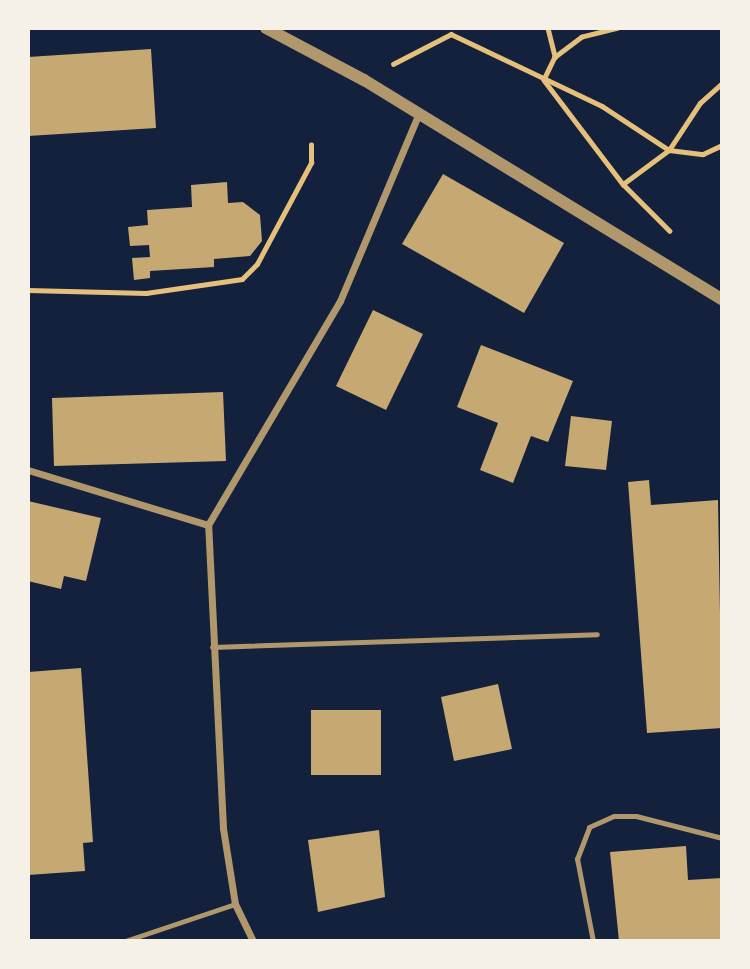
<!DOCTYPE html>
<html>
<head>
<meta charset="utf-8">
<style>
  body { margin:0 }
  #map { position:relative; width:750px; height:969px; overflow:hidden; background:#14213d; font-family:"Exo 2",sans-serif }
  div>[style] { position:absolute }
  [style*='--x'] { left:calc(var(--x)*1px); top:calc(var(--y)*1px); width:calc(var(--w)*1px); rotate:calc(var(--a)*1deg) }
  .building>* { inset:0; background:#c6a872 }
  .path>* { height:4.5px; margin:-2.25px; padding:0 2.25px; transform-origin:2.25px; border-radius:2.25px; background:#e5c07b }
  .service>* { height:5px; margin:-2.5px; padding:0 2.5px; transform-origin:2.5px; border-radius:2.5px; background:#b1986c }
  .minor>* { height:7px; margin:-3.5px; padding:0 3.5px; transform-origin:3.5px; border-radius:3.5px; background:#b1986c }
  .tertiary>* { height:12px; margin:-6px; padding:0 6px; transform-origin:6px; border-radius:6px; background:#b1986c }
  span { translate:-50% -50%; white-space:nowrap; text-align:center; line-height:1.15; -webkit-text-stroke:6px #f6f1e7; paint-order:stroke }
  .frame { position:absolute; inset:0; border:30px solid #f6f1e7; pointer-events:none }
</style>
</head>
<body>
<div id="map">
  <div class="building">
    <i style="clip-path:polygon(151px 49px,156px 128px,28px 136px,28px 57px)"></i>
    <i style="clip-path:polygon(443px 174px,564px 243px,524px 313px,402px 244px)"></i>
    <i style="clip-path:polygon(227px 182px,228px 203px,243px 202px,260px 215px,262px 241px,250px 256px,214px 259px,214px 267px,150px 271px,150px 278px,134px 280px,132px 258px,150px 257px,149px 245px,130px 246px,128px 227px,148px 225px,147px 210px,192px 207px,191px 185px)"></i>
    <i style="clip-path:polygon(373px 310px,423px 334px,386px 410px,336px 386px)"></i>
    <i style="clip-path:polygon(481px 345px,573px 381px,548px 442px,531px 436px,513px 483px,480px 470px,498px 423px,457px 407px)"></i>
    <i style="clip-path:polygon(223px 392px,226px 461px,54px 466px,52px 398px)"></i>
    <i style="clip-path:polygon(571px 416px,612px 421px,606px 470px,565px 466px)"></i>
    <i style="clip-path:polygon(649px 480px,651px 505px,718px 500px,722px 728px,647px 733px,628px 482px)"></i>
    <i style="clip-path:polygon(28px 501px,101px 518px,86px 581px,64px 576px,61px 589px,28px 581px)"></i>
    <i style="clip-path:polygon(81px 668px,93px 842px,83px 843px,85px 871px,28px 875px,28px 672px)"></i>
    <i style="clip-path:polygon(498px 684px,512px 749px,454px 761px,441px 697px)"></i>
    <i style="clip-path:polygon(311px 710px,381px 710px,381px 775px,311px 775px)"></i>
    <i style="clip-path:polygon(379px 830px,385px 897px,318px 912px,308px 840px)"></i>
    <i style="clip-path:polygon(686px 846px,688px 880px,722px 878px,722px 941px,619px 941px,610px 852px)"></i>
  </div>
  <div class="path">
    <i style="--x:548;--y:28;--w:30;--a:76"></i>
    <i style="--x:618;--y:28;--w:37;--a:166"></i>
    <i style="--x:582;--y:37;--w:34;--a:143"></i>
    <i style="--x:555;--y:57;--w:25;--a:116"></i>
    <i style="--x:544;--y:80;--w:131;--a:52.8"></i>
    <i style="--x:623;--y:184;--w:66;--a:45"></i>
    <i style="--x:393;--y:64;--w:65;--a:-27.3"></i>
    <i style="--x:451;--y:34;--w:167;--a:25.5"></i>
    <i style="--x:602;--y:106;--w:80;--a:33.3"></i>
    <i style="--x:669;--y:150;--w:34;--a:7"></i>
    <i style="--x:703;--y:154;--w:21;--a:-25"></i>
    <i style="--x:623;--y:184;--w:57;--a:-36.5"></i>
    <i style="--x:669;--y:150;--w:56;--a:-56.6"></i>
    <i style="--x:700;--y:103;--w:30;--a:-42"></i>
    <i style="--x:28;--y:290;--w:118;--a:1.5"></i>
    <i style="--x:146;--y:293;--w:97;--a:-8.3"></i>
    <i style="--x:242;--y:279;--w:21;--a:-45"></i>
    <i style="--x:257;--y:264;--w:115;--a:-61.9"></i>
    <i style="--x:311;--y:163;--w:18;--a:-90"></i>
  </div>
  <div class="service">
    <i style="--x:212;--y:647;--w:385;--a:-1.9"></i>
    <i style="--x:125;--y:941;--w:116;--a:-18.6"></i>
    <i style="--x:593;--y:941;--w:84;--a:-101"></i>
    <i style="--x:577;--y:859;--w:34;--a:-69"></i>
    <i style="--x:589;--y:827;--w:27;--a:-24"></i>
    <i style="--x:614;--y:816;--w:22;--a:0"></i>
    <i style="--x:636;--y:816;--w:89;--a:14.3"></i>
  </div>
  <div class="minor">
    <i style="--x:28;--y:470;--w:188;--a:17"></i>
    <i style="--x:253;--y:941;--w:41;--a:-115.9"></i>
    <i style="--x:235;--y:904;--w:77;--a:-99"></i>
    <i style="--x:223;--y:828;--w:303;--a:-92.8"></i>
    <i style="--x:208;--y:525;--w:260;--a:-59.5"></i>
    <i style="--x:340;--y:301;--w:204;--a:-67.2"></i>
  </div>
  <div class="tertiary">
    <i style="--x:266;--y:28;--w:111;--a:28"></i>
    <i style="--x:364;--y:80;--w:420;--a:31.5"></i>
  </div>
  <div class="frame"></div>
</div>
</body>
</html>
